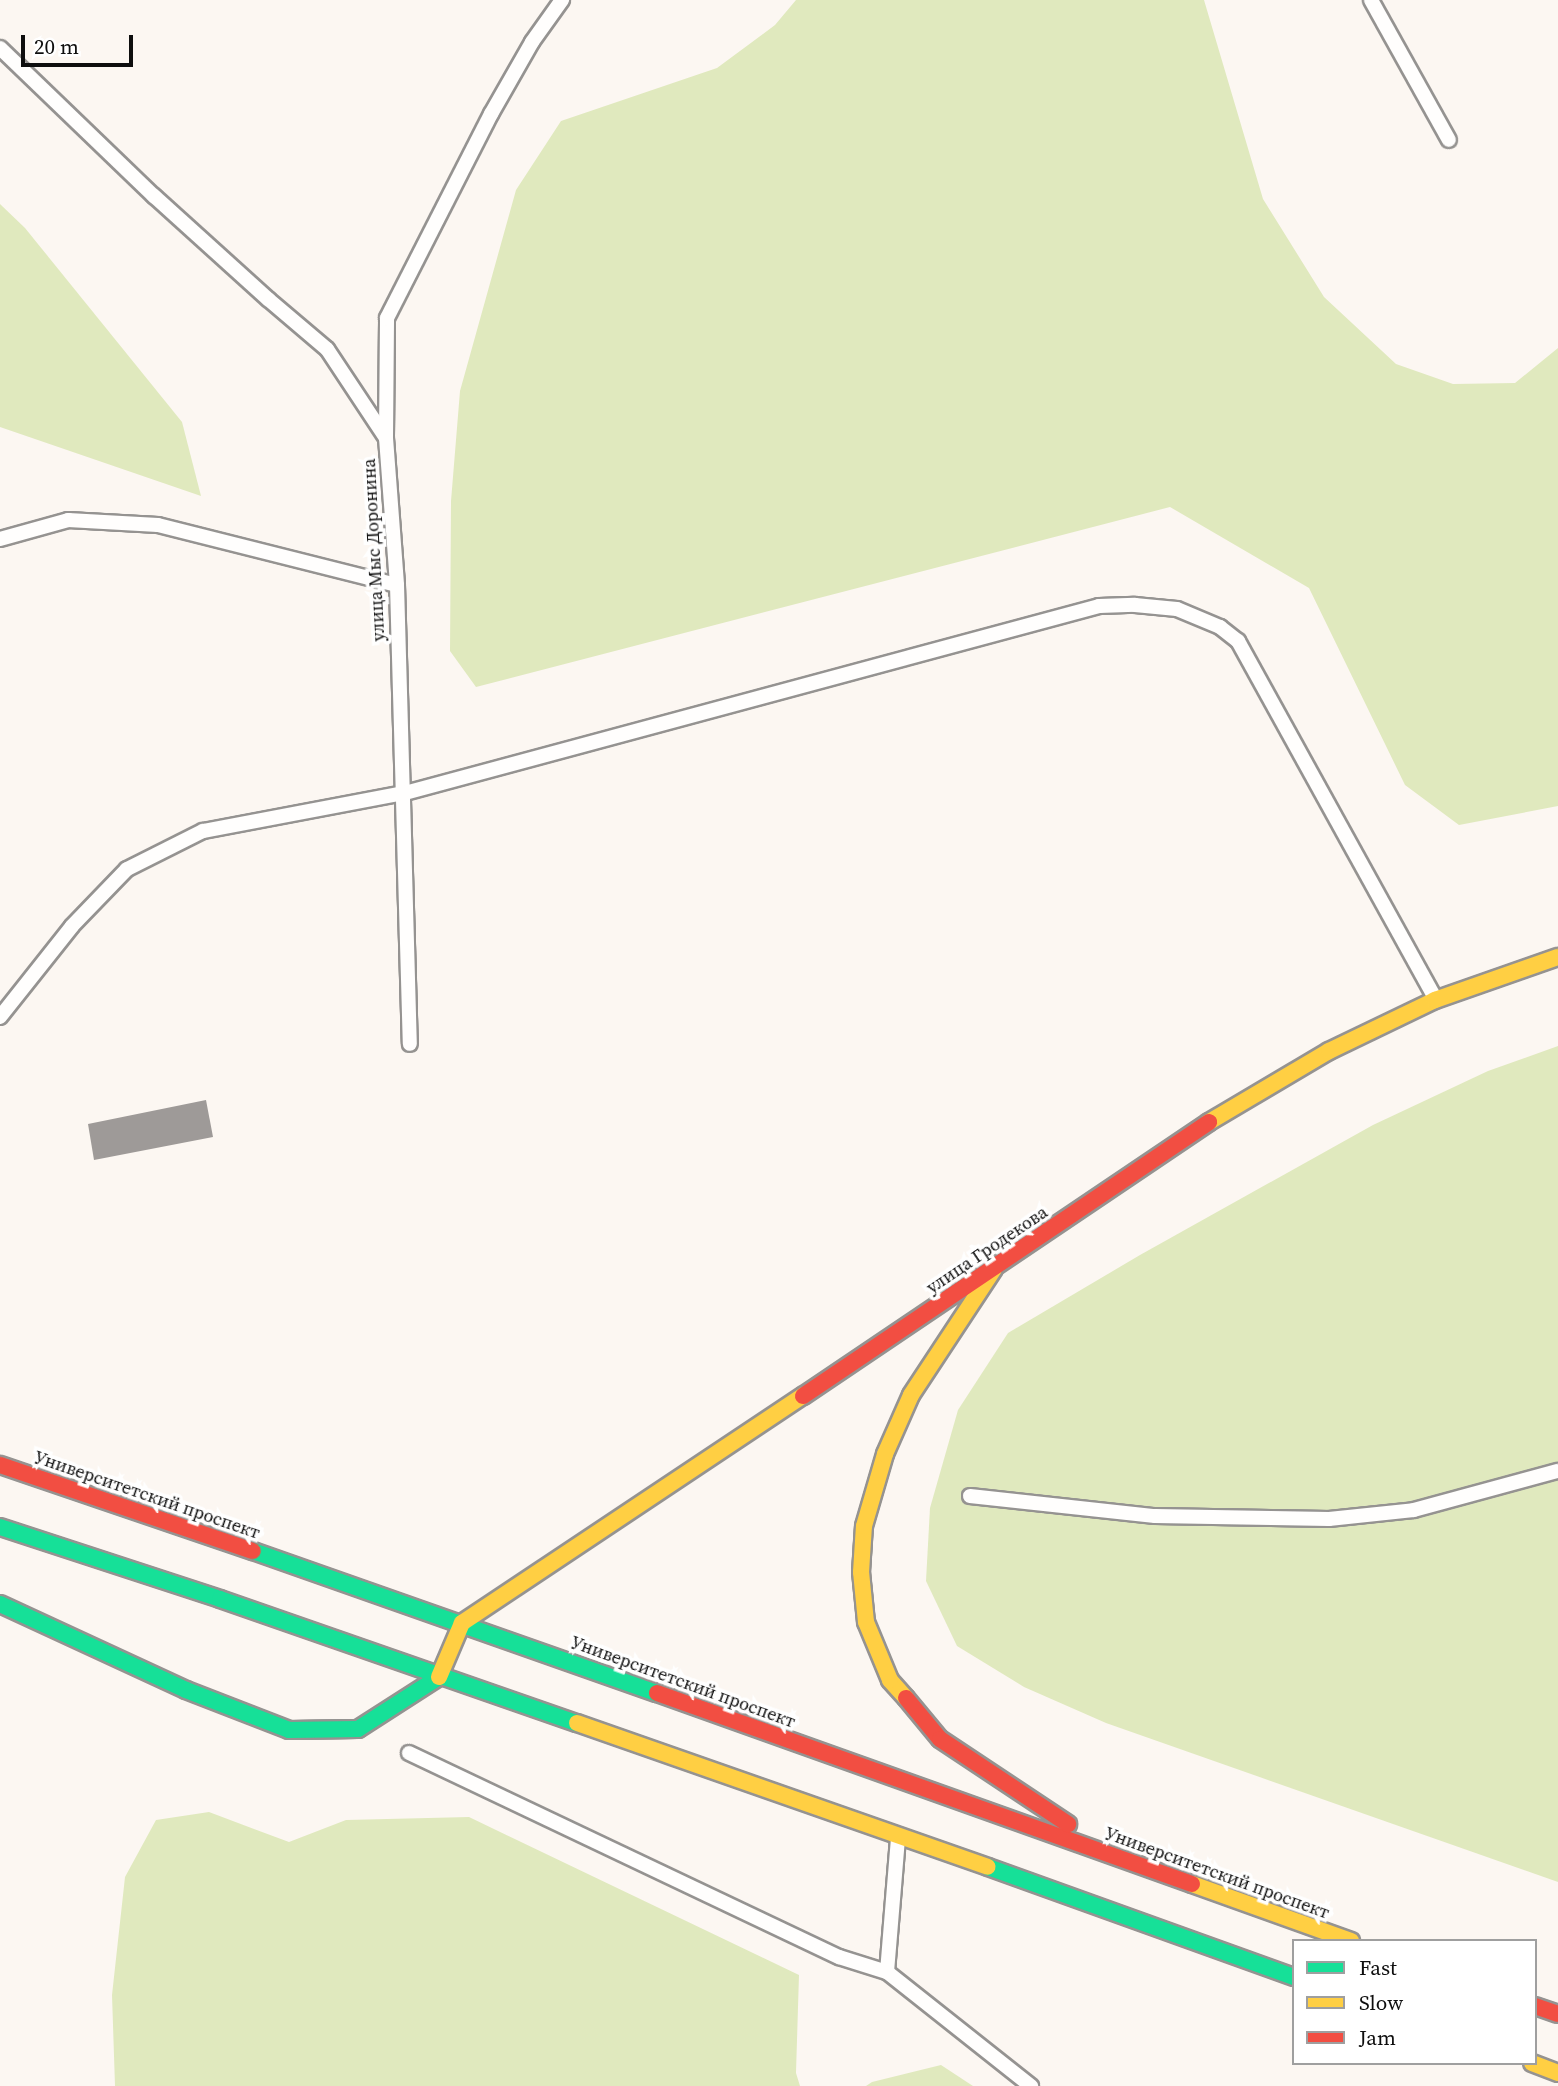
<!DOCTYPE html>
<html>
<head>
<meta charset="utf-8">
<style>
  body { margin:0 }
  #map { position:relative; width:1558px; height:2086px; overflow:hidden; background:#fcf7f2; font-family:"Source Serif 4",serif }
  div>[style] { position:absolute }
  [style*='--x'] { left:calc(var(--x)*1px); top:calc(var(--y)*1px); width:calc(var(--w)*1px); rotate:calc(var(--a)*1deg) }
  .forest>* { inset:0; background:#e0e9be }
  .building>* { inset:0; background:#9e9a98 }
  .roads { filter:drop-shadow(2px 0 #959391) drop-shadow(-2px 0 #959391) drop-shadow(0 2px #959391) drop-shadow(0 -2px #959391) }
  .lane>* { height:14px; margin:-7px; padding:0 7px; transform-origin:7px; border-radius:7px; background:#fffefd }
  .fast>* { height:16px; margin:-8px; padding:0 8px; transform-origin:8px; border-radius:8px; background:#16e098 }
  .slow>* { height:16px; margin:-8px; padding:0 8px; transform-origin:8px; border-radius:8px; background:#ffcf43 }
  .jam>* { height:16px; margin:-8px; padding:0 8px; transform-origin:8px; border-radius:8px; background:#f24e42 }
  span { translate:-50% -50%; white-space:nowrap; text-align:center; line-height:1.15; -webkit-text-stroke:7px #fff; paint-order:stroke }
  .street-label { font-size:18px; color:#0e0e0e }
  .legend { position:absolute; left:1292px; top:1939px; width:245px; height:126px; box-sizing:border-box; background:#fff; border:2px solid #9f9f9f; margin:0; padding:9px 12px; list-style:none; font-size:21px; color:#0e0e0e }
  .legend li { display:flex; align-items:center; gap:14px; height:35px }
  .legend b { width:35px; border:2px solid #9f9f9f }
  .scale { position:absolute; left:21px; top:35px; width:112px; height:32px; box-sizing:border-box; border:4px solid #0e0e0e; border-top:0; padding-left:9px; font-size:21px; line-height:24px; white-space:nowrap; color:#0e0e0e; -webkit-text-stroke:5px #fff; paint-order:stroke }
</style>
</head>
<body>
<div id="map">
  <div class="forest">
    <i style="clip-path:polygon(796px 0,1204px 0,1263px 199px,1324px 297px,1396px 364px,1453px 384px,1515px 383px,1558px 348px,1558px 806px,1459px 825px,1405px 785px,1309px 588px,1170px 507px,476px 687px,450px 651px,451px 501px,460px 391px,516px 190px,561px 121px,717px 68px,775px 25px)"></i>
    <i style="clip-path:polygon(0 204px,25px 228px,182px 422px,201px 496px,0 427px)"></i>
    <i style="clip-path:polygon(1558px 1046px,1558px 1882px,1106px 1723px,1024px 1687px,957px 1646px,926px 1581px,930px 1508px,958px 1410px,1008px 1333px,1140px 1255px,1373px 1125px,1488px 1071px)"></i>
    <i style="clip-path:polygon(209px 1812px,289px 1842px,346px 1820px,469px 1817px,799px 1975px,796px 2073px,800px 2086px,115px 2086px,112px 1995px,125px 1877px,156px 1820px)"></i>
    <i style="clip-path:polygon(941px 2065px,973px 2086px,866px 2086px,872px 2082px)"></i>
  </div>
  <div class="building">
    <i style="clip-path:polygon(206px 1100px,213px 1137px,94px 1160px,88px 1124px)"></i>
  </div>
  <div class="roads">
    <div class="lane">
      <i style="--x:1371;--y:0;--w:160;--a:60.9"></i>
      <i style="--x:0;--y:48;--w:214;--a:43.9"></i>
      <i style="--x:154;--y:196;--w:154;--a:42.1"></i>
      <i style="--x:268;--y:299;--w:77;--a:40.3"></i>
      <i style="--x:327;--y:349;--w:107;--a:56.5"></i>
      <i style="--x:386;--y:438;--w:147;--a:85.7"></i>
      <i style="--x:397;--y:585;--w:459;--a:88.4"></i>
      <i style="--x:386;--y:436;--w:118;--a:-89.5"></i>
      <i style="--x:387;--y:318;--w:229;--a:-63"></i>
      <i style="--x:491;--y:114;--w:83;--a:-60.3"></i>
      <i style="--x:532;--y:42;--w:52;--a:-54.5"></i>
      <i style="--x:0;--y:539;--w:71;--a:-15.6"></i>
      <i style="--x:68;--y:520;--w:90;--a:3.2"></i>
      <i style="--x:158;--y:525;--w:246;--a:14.1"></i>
      <i style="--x:0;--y:1017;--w:116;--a:-51.6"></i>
      <i style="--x:72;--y:926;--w:79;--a:-46"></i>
      <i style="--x:127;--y:869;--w:85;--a:-26.6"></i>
      <i style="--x:203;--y:831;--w:206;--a:-10.7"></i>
      <i style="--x:405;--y:793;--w:719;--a:-15.08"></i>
      <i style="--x:1099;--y:606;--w:36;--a:-2"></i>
      <i style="--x:1135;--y:605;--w:42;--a:5.4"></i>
      <i style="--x:1177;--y:609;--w:47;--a:22.7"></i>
      <i style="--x:1220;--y:627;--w:23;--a:38"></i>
      <i style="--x:1238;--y:641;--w:408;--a:61.1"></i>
      <i style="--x:970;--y:1496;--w:186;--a:6.2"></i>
      <i style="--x:1155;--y:1516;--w:174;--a:1"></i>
      <i style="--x:1329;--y:1519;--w:85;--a:-6"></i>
      <i style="--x:1414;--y:1510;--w:149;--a:-15.2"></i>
      <i style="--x:409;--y:1753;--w:476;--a:25.4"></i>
      <i style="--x:839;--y:1957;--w:50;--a:17.4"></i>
      <i style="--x:887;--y:1972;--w:184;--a:38.4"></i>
      <i style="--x:887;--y:1972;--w:134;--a:-85.3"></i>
    </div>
    <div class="fast">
      <i style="--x:0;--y:1527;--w:231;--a:18.1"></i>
      <i style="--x:220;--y:1599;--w:378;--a:19.2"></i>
      <i style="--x:253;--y:1551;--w:428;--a:19.4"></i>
      <i style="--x:0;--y:1604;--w:205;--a:24.8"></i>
      <i style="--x:186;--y:1690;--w:110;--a:21.2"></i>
      <i style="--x:289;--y:1730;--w:69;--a:-0.8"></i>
      <i style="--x:358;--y:1729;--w:96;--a:-32.7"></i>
      <i style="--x:988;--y:1867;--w:325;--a:19.8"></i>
    </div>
    <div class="slow">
      <i style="--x:1209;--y:1122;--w:139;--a:-30.6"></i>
      <i style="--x:1329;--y:1051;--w:118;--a:-25.7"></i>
      <i style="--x:1435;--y:1000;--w:130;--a:-19.3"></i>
      <i style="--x:439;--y:1677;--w:59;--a:-66.9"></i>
      <i style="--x:462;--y:1623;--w:410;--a:-33.7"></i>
      <i style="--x:906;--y:1698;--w:24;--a:-132"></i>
      <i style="--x:890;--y:1680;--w:63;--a:-112.5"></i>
      <i style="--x:866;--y:1622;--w:50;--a:-95.7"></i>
      <i style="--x:861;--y:1572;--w:46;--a:-86.3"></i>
      <i style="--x:864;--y:1526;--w:75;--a:-73.7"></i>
      <i style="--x:885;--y:1454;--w:64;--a:-66.2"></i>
      <i style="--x:911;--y:1395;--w:151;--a:-56.6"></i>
      <i style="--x:577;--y:1723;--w:435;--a:19.3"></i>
      <i style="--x:1192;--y:1884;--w:169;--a:19.7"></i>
      <i style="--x:1532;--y:2063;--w:28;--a:21"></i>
    </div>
    <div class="jam">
      <i style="--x:803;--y:1396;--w:490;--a:-34"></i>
      <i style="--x:0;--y:1465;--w:267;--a:18.8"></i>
      <i style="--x:657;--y:1693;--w:568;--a:19.65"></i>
      <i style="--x:906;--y:1698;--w:53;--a:50.3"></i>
      <i style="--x:940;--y:1739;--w:154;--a:33.6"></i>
      <i style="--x:1535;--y:2006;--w:24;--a:19"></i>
    </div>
  </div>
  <div class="street-label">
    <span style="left:374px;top:550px;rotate:-93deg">улица Мыс Доронина</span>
    <span style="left:987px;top:1250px;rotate:-34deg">улица Гродекова</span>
    <span style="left:147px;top:1495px;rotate:19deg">Университетский проспект</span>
    <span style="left:683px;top:1682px;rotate:20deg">Университетский проспект</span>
    <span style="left:1217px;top:1873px;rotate:20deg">Университетский проспект</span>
  </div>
  <ul class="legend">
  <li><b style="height:9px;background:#16e098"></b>Fast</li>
  <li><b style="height:9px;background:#ffcf43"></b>Slow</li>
  <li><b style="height:9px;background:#f24e42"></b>Jam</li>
  </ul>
  <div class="scale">20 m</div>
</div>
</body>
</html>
